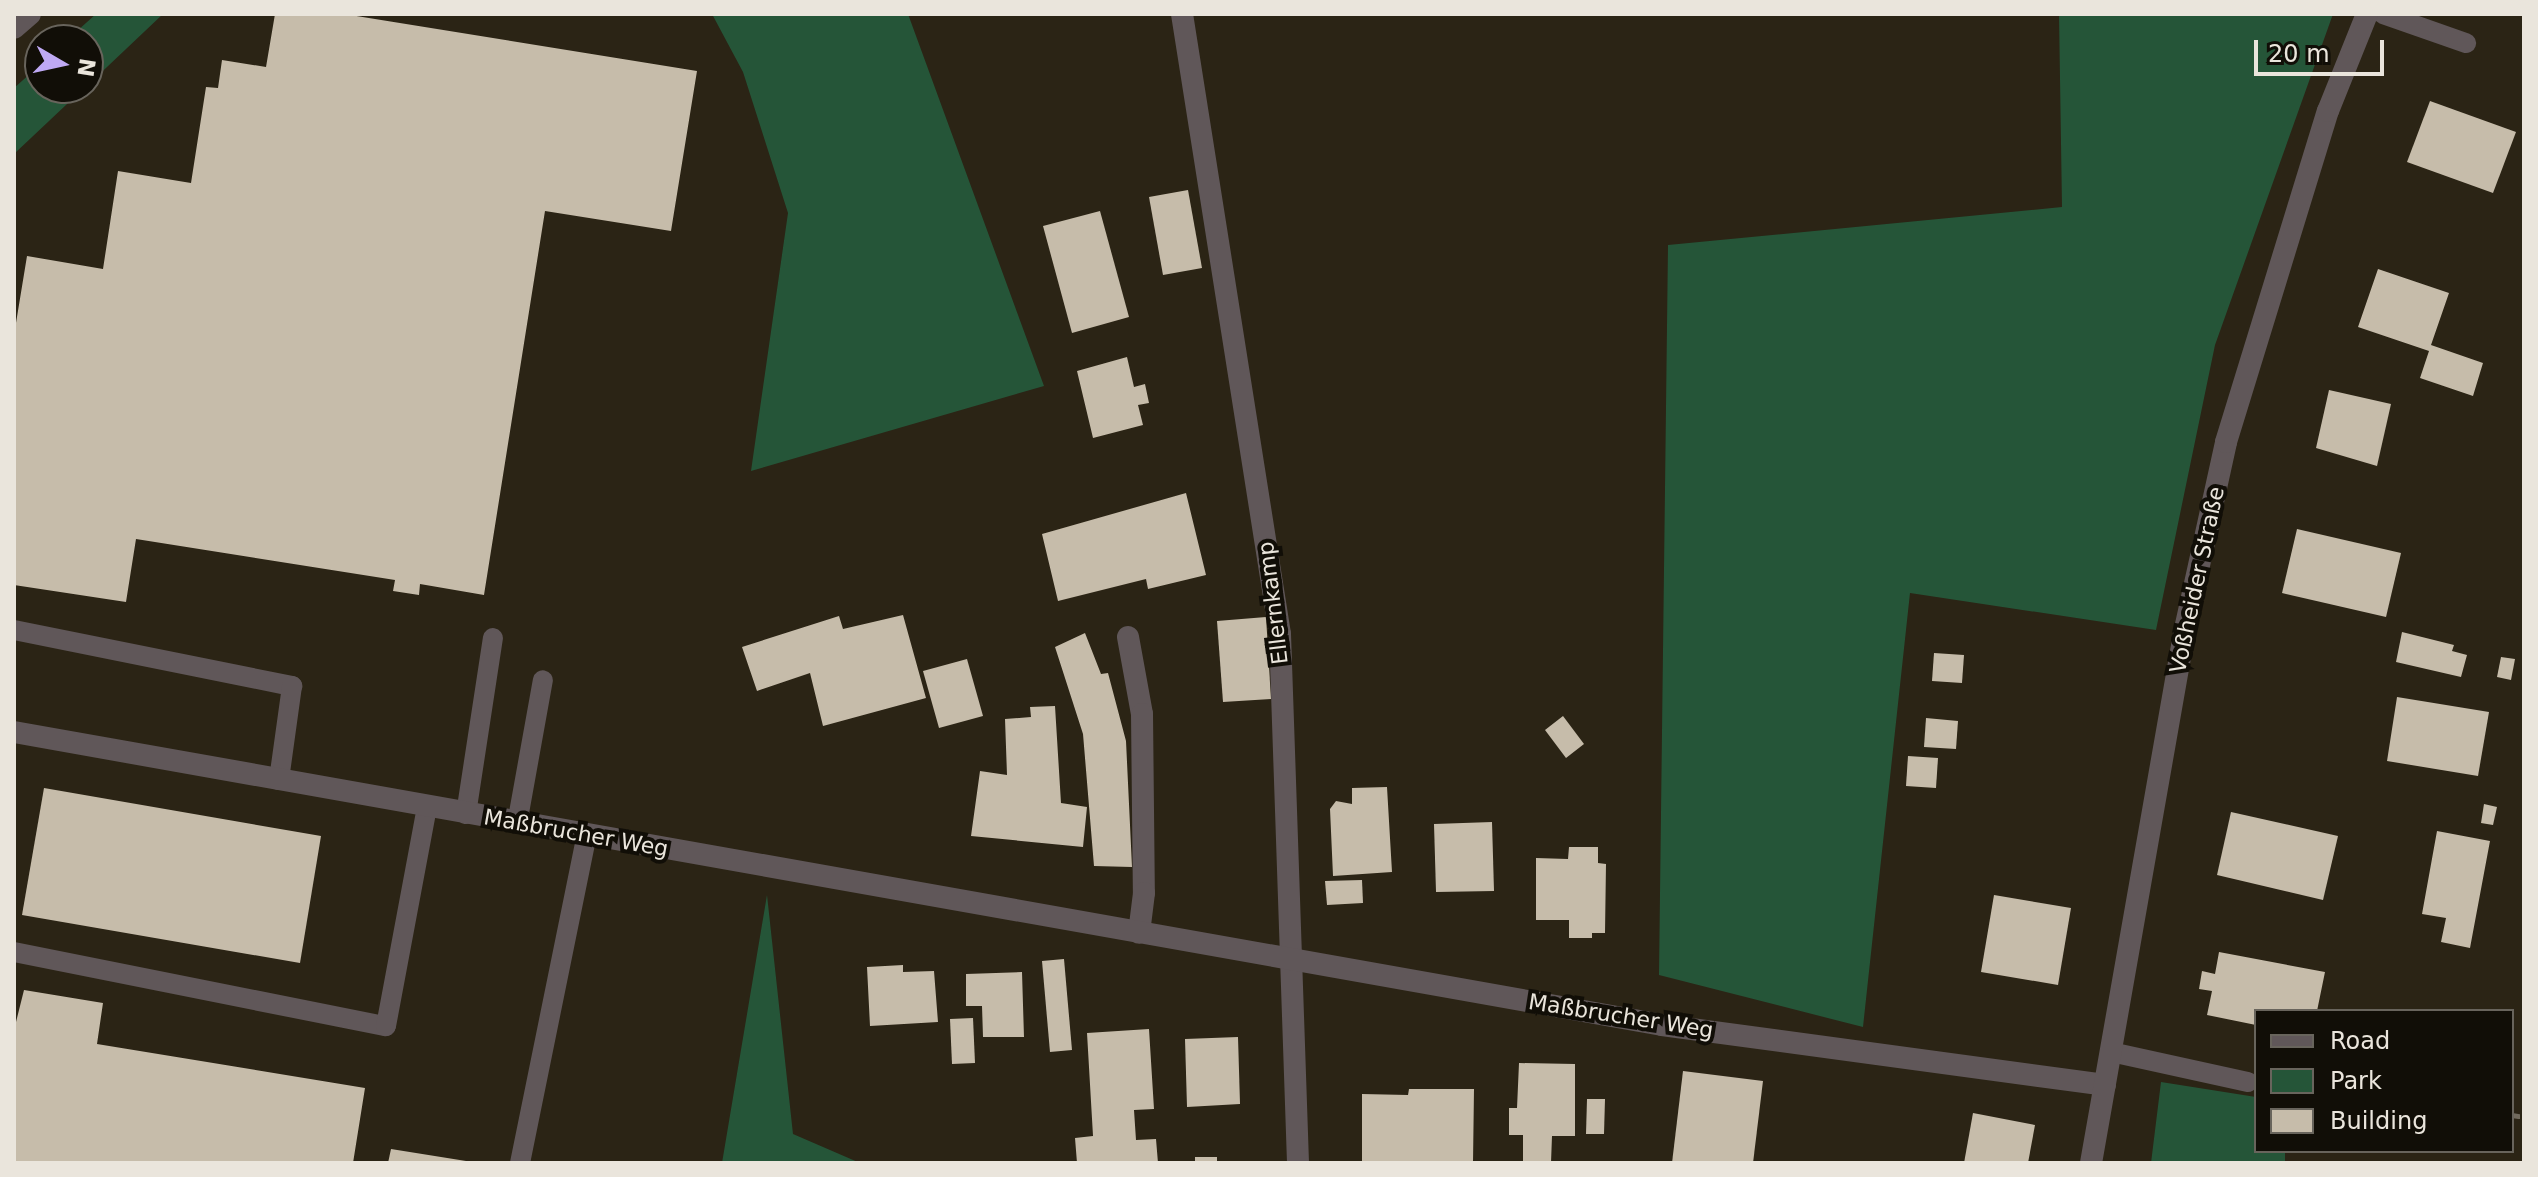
<!DOCTYPE html>
<html>
<head>
<meta charset="utf-8">
<style>
  body { margin:0 }
  #map { position:relative; width:2538px; height:1177px; overflow:hidden; background:#2b2415; font-family:"DejaVu Sans",sans-serif }
  div>[style] { position:absolute }
  [style*='--x'] { left:calc(var(--x)*1px); top:calc(var(--y)*1px); width:calc(var(--w)*1px); rotate:calc(var(--a)*1deg) }
  .green>* { inset:0; background:#255538 }
  .building>* { inset:0; background:#c6bcaa }
  .path>* { height:5px; margin-top:-2.5px; transform-origin:0; background:repeating-linear-gradient(90deg,#716a5d 0 8px,transparent 0 12px) }
  .service>* { height:20px; margin:-10px; padding:0 10px; transform-origin:10px; border-radius:10px; background:#605759 }
  .minor>* { height:22px; margin:-11px; padding:0 11px; transform-origin:11px; border-radius:11px; background:#605759 }
  .tertiary>* { height:22px; margin:-11px; padding:0 11px; transform-origin:11px; border-radius:11px; background:#605759 }
  span { translate:-50% -50%; white-space:nowrap; text-align:center; line-height:1.15; -webkit-text-stroke:8px #110e07; paint-order:stroke }
  .street-label { font-size:22px; color:#eae5dc }
  .frame { position:absolute; inset:0; border:16px solid #eae5dc; pointer-events:none }
  .legend { position:absolute; left:2254px; top:1009px; width:260px; height:144px; box-sizing:border-box; background:#110e07; border:2px solid #68645c; margin:0; padding:10px 14px; list-style:none; font-size:24px; color:#eae5dc }
  .legend li { display:flex; align-items:center; gap:16px; height:40px }
  .legend b { width:40px; border:2px solid #68645c }
  .north { position:absolute; left:24px; top:24px; width:80px; height:80px; box-sizing:border-box; background:#110e07; border:2px solid #68645c; border-radius:50%; rotate:99deg; font-size:22px; font-weight:700; line-height:32px; text-align:center; color:#eae5dc }
  .north::after { content:''; display:block; margin:auto; width:28px; height:36px; background:#bfa9f4; clip-path:polygon(50% 0,100% 100%,50% 72%,0 100%) }
  .scale { position:absolute; left:2254px; top:40px; width:130px; height:36px; box-sizing:border-box; border:4px solid #eae5dc; border-top:0; padding-left:10px; font-size:24px; line-height:28px; white-space:nowrap; color:#eae5dc; -webkit-text-stroke:6px #110e07; paint-order:stroke }
</style>
</head>
<body>
<div id="map">
  <div class="green">
    <i style="clip-path:polygon(96px 14px,163px 14px,88px 85px,88px 40px,67px 40px)"></i>
    <i style="clip-path:polygon(712px 14px,908px 14px,1044px 386px,751px 471px,788px 213px,743px 72px)"></i>
    <i style="clip-path:polygon(2059px 14px,2333px 14px,2215px 345px,2156px 630px,1910px 593px,1863px 1027px,1659px 975px,1668px 245px,2062px 207px)"></i>
    <i style="clip-path:polygon(40px 65px,40px 88px,84px 88px,14px 154px,14px 88px)"></i>
    <i style="clip-path:polygon(767px 895px,793px 1134px,860px 1163px,722px 1163px)"></i>
    <i style="clip-path:polygon(2161px 1082px,2256px 1097px,2256px 1151px,2285px 1151px,2285px 1163px,2151px 1163px)"></i>
  </div>
  <div class="building">
    <i style="clip-path:polygon(275px 14px,344px 14px,697px 71px,671px 231px,545px 211px,484px 595px,420px 584px,419px 595px,393px 591px,395px 580px,136px 539px,126px 602px,14px 585px,14px 335px,27px 256px,103px 269px,118px 171px,191px 183px,206px 87px,218px 88px,222px 60px,266px 67px)"></i>
    <i style="clip-path:polygon(2430px 101px,2516px 132px,2493px 193px,2407px 162px)"></i>
    <i style="clip-path:polygon(1188px 190px,1202px 268px,1163px 275px,1149px 197px)"></i>
    <i style="clip-path:polygon(1100px 211px,1129px 317px,1072px 333px,1043px 226px)"></i>
    <i style="clip-path:polygon(2378px 269px,2449px 293px,2431px 345px,2483px 363px,2473px 396px,2420px 378px,2429px 351px,2358px 327px)"></i>
    <i style="clip-path:polygon(1127px 357px,1134px 387px,1145px 384px,1149px 403px,1138px 405px,1143px 425px,1093px 438px,1077px 371px)"></i>
    <i style="clip-path:polygon(2329px 390px,2391px 404px,2377px 466px,2316px 448px)"></i>
    <i style="clip-path:polygon(1186px 493px,1206px 575px,1148px 589px,1146px 579px,1058px 601px,1042px 534px)"></i>
    <i style="clip-path:polygon(2297px 529px,2401px 553px,2386px 617px,2282px 593px)"></i>
    <i style="clip-path:polygon(903px 615px,926px 698px,823px 726px,810px 673px,757px 691px,742px 647px,839px 616px,843px 629px)"></i>
    <i style="clip-path:polygon(1266px 617px,1271px 699px,1223px 702px,1217px 621px)"></i>
    <i style="clip-path:polygon(2402px 632px,2454px 645px,2452px 651px,2467px 655px,2461px 677px,2396px 662px)"></i>
    <i style="clip-path:polygon(1085px 633px,1101px 674px,1108px 673px,1126px 741px,1132px 867px,1094px 866px,1083px 734px,1055px 647px)"></i>
    <i style="clip-path:polygon(1934px 653px,1964px 655px,1962px 683px,1932px 681px)"></i>
    <i style="clip-path:polygon(2501px 657px,2515px 659px,2511px 680px,2497px 677px)"></i>
    <i style="clip-path:polygon(967px 659px,983px 716px,939px 728px,923px 671px)"></i>
    <i style="clip-path:polygon(2397px 697px,2489px 712px,2478px 776px,2387px 761px)"></i>
    <i style="clip-path:polygon(1055px 706px,1061px 803px,1087px 807px,1083px 847px,971px 836px,980px 771px,1007px 775px,1005px 719px,1031px 717px,1030px 707px)"></i>
    <i style="clip-path:polygon(1563px 716px,1584px 744px,1566px 758px,1545px 730px)"></i>
    <i style="clip-path:polygon(1926px 718px,1958px 721px,1956px 749px,1924px 747px)"></i>
    <i style="clip-path:polygon(1908px 756px,1938px 758px,1936px 788px,1906px 786px)"></i>
    <i style="clip-path:polygon(1387px 787px,1392px 872px,1333px 876px,1330px 809px,1336px 801px,1352px 804px,1352px 788px)"></i>
    <i style="clip-path:polygon(44px 788px,321px 836px,300px 963px,22px 915px)"></i>
    <i style="clip-path:polygon(2484px 804px,2497px 807px,2493px 825px,2481px 823px)"></i>
    <i style="clip-path:polygon(2231px 812px,2338px 836px,2323px 900px,2217px 875px)"></i>
    <i style="clip-path:polygon(1492px 822px,1494px 891px,1436px 892px,1434px 824px)"></i>
    <i style="clip-path:polygon(2437px 831px,2490px 841px,2470px 948px,2441px 942px,2446px 918px,2422px 914px)"></i>
    <i style="clip-path:polygon(1569px 847px,1598px 847px,1598px 863px,1606px 864px,1605px 933px,1592px 933px,1592px 938px,1569px 938px,1569px 920px,1536px 920px,1536px 858px,1568px 859px)"></i>
    <i style="clip-path:polygon(1362px 880px,1363px 903px,1327px 905px,1325px 881px)"></i>
    <i style="clip-path:polygon(1994px 895px,2071px 908px,2058px 985px,1981px 972px)"></i>
    <i style="clip-path:polygon(2219px 952px,2325px 972px,2317px 1011px,2256px 1011px,2256px 1025px,2207px 1015px,2212px 991px,2199px 989px,2202px 971px,2215px 974px)"></i>
    <i style="clip-path:polygon(1064px 959px,1072px 1050px,1050px 1052px,1042px 961px)"></i>
    <i style="clip-path:polygon(903px 965px,903px 972px,934px 971px,938px 1022px,870px 1026px,867px 967px)"></i>
    <i style="clip-path:polygon(1022px 972px,1024px 1037px,983px 1037px,982px 1006px,966px 1006px,966px 974px)"></i>
    <i style="clip-path:polygon(24px 990px,103px 1003px,97px 1044px,365px 1088px,353px 1163px,14px 1163px,14px 1030px)"></i>
    <i style="clip-path:polygon(973px 1018px,975px 1063px,952px 1064px,950px 1019px)"></i>
    <i style="clip-path:polygon(1149px 1029px,1154px 1109px,1134px 1110px,1136px 1140px,1156px 1139px,1158px 1163px,1077px 1163px,1075px 1138px,1093px 1136px,1087px 1033px)"></i>
    <i style="clip-path:polygon(1238px 1037px,1240px 1104px,1187px 1107px,1185px 1039px)"></i>
    <i style="clip-path:polygon(1519px 1063px,1575px 1064px,1575px 1136px,1552px 1136px,1551px 1163px,1523px 1163px,1523px 1135px,1509px 1135px,1509px 1108px,1517px 1108px)"></i>
    <i style="clip-path:polygon(1683px 1071px,1763px 1081px,1753px 1163px,1672px 1163px)"></i>
    <i style="clip-path:polygon(1409px 1089px,1474px 1089px,1473px 1163px,1362px 1163px,1362px 1094px,1408px 1095px)"></i>
    <i style="clip-path:polygon(1587px 1099px,1605px 1099px,1604px 1134px,1586px 1134px)"></i>
    <i style="clip-path:polygon(1973px 1113px,2035px 1125px,2028px 1163px,1964px 1163px)"></i>
    <i style="clip-path:polygon(391px 1149px,466px 1161px,466px 1163px,388px 1163px)"></i>
    <i style="clip-path:polygon(1195px 1157px,1217px 1157px,1217px 1163px,1195px 1163px)"></i>
  </div>
  <div class="path">
    <i style="--x:2512;--y:1115;--w:12;--a:9"></i>
  </div>
  <div class="service">
    <i style="--x:2383;--y:14;--w:88;--a:19.3"></i>
    <i style="--x:14;--y:630;--w:284;--a:11.4"></i>
    <i style="--x:292;--y:686;--w:95;--a:97.9"></i>
    <i style="--x:466;--y:814;--w:178;--a:-81.3"></i>
    <i style="--x:517;--y:824;--w:146;--a:-79.8"></i>
    <i style="--x:14;--y:952;--w:379;--a:11.3"></i>
    <i style="--x:386;--y:1026;--w:223;--a:-79.4"></i>
    <i style="--x:2111;--y:1052;--w:140;--a:12.4"></i>
    <i style="--x:520;--y:1163;--w:335;--a:-78.5"></i>
  </div>
  <div class="minor">
    <i style="--x:1182;--y:14;--w:628;--a:81.02"></i>
    <i style="--x:1280;--y:634;--w:529;--a:88.05"></i>
    <i style="--x:1128;--y:637;--w:78;--a:79.7"></i>
    <i style="--x:1142;--y:714;--w:179;--a:89.4"></i>
    <i style="--x:1144;--y:893;--w:40;--a:97.1"></i>
    <i style="--x:14;--y:732;--w:1674;--a:10.08"></i>
    <i style="--x:1662;--y:1025;--w:447;--a:7.7"></i>
  </div>
  <div class="tertiary">
    <i style="--x:14;--y:28;--w:21;--a:-41"></i>
    <i style="--x:2091;--y:1163;--w:542;--a:-80.02"></i>
    <i style="--x:2185;--y:629;--w:191;--a:-77.6"></i>
    <i style="--x:2226;--y:442;--w:346;--a:-72.9"></i>
    <i style="--x:2328;--y:111;--w:105;--a:-68.1"></i>
  </div>
  <div class="street-label">
    <span style="left:2197px;top:580px;rotate:-78deg">Voßheider Straße</span>
    <span style="left:1273px;top:603px;rotate:-97deg">Ellernkamp</span>
    <span style="left:576px;top:833px;rotate:10deg">Maßbrucher Weg</span>
    <span style="left:1621px;top:1016px;rotate:9deg">Maßbrucher Weg</span>
  </div>
  <div class="frame"></div>
  <ul class="legend">
  <li><b style="height:10px;background:#605759"></b>Road</li>
  <li><b style="height:22px;background:#255538"></b>Park</li>
  <li><b style="height:22px;background:#c6bcaa"></b>Building</li>
  </ul>
  <div class="north">N</div>
  <div class="scale">20 m</div>
</div>
</body>
</html>
